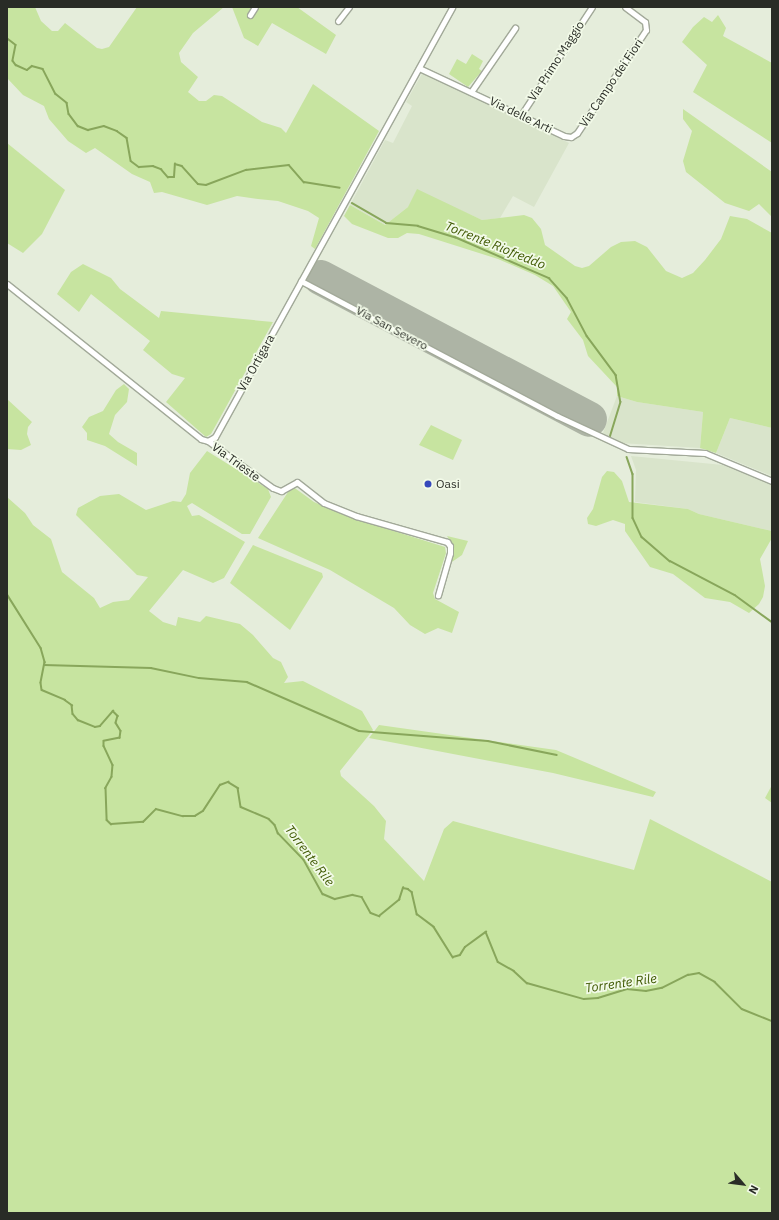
<!DOCTYPE html>
<html>
<head>
<meta charset="utf-8">
<style>
  body { margin:0 }
  #map { position:relative; width:779px; height:1220px; overflow:hidden; background:#e5eddb; font-family:"IBM Plex Sans",sans-serif }
  div>[style] { position:absolute }
  [style*='--x'] { left:calc(var(--x)*1px); top:calc(var(--y)*1px); width:calc(var(--w)*1px); rotate:calc(var(--a)*1deg) }
  .built>* { inset:0; background:#d9e4cb }
  .green>* { inset:0; background:#c7e4a0 }
  .stream>* { height:1.5px; margin:-0.75px; padding:0 0.75px; transform-origin:0.75px; border-radius:0.75px; background:#88a65b }
  .runway>* { height:35px; margin:-17.5px; padding:0 17.5px; transform-origin:17.5px; border-radius:17.5px; background:#adb4a5 }
  .roads { filter:drop-shadow(1px 0 #a2a999) drop-shadow(-1px 0 #a2a999) drop-shadow(0 1px #a2a999) drop-shadow(0 -1px #a2a999) }
  .minor>* { height:5px; margin:-2.5px; padding:0 2.5px; transform-origin:2.5px; border-radius:2.5px; background:#fff }
  .dots>* { width:11px; height:11px; translate:-50% -50%; box-sizing:border-box; border:2px solid #f2fae8; border-radius:50% }
  span { translate:-50% -50%; white-space:nowrap; text-align:center; line-height:1.15; -webkit-text-stroke:3.5px #f2fae8; paint-order:stroke }
  .street-label { font-size:12px; color:#292c26 }
  .poi-label { font-size:12px; color:#292c26 }
  .left { translate:0 -50%; text-align:left }
  .water-label { font-size:13px; color:#405a03; font-style:italic }
  .frame { position:absolute; inset:0; border:8px solid #292c26; pointer-events:none }
  .north { position:absolute; left:723px; top:1164px; width:40px; height:40px; -webkit-text-stroke:3px #f2fae8; paint-order:stroke; rotate:118deg; font-size:11px; font-weight:700; line-height:16px; text-align:center; color:#292c26 }
  .north::after { content:''; display:block; margin:auto; width:14px; height:18px; background:#292c26; clip-path:polygon(50% 0,100% 100%,50% 72%,0 100%) }
</style>
</head>
<body>
<div id="map">
  <div class="built">
    <i style="clip-path:polygon(423px 72px,569px 143px,534px 207px,513px 196px,500px 218px,482px 220px,458px 209px,408px 207px,385px 225px,350px 205px,385px 140px,393px 143px,412px 106px,406px 102px)"></i>
    <i style="clip-path:polygon(617px 396px,637px 402px,703px 412px,700px 448px,620px 443px,603px 433px)"></i>
    <i style="clip-path:polygon(730px 418px,772px 428px,772px 476px,716px 453px)"></i>
    <i style="clip-path:polygon(631px 456px,723px 465px,772px 485px,772px 531px,699px 514px,688px 509px,635px 502px,636px 470px)"></i>
  </div>
  <div class="green">
    <i style="clip-path:polygon(7px 7px,35px 7px,41px 21px,52px 31px,58px 31px,65px 23px,97px 48px,102px 49px,109px 47px,137px 7px,224px 7px,193px 33px,179px 53px,181px 62px,198px 77px,188px 92px,199px 101px,206px 101px,214px 95px,222px 96px,262px 122px,281px 128px,286px 133px,313px 84px,379px 131px,315px 249px,311px 246px,319px 218px,308px 211px,278px 201px,258px 199px,237px 196px,207px 205px,162px 192px,154px 193px,150px 182px,132px 174px,95px 148px,86px 153px,68px 141px,49px 119px,44px 106px,23px 95px,7px 78px)"></i>
    <i style="clip-path:polygon(232px 7px,297px 7px,336px 35px,326px 54px,272px 23px,258px 46px,244px 38px)"></i>
    <i style="clip-path:polygon(718px 15px,726px 28px,723px 36px,772px 63px,772px 143px,693px 92px,707px 65px,682px 42px,693px 27px,704px 17px,712px 22px)"></i>
    <i style="clip-path:polygon(472px 54px,483px 61px,479px 69px,482px 71px,468px 87px,449px 74px,457px 59px,466px 64px)"></i>
    <i style="clip-path:polygon(683px 109px,772px 172px,772px 217px,759px 204px,749px 211px,725px 203px,686px 172px,683px 161px,692px 131px,683px 119px)"></i>
    <i style="clip-path:polygon(7px 143px,65px 190px,42px 234px,23px 253px,7px 243px)"></i>
    <i style="clip-path:polygon(417px 189px,482px 220px,524px 215px,532px 218px,541px 229px,545px 245px,575px 266px,582px 268px,589px 266px,611px 247px,621px 242px,635px 241px,647px 247px,666px 271px,682px 278px,693px 273px,705px 260px,721px 239px,730px 216px,747px 219px,772px 233px,772px 428px,730px 418px,716px 453px,700px 448px,703px 412px,637px 402px,617px 396px,617px 387px,588px 356px,583px 340px,567px 319px,571px 312px,553px 286px,535px 275px,498px 259px,419px 234px,407px 233px,398px 238px,388px 238px,352px 224px,344px 216px,350px 205px,385px 225px,408px 207px)"></i>
    <i style="clip-path:polygon(83px 264px,111px 278px,120px 289px,159px 318px,161px 311px,273px 322px,211px 434px,206px 437px,166px 402px,185px 378px,172px 374px,143px 350px,150px 341px,91px 294px,79px 312px,57px 294px,71px 272px)"></i>
    <i style="clip-path:polygon(124px 384px,129px 389px,127px 402px,115px 415px,109px 434px,118px 442px,137px 453px,137px 466px,105px 446px,87px 440px,87px 433px,82px 427px,89px 417px,103px 411px,116px 390px)"></i>
    <i style="clip-path:polygon(7px 399px,32px 422px,28px 427px,27px 434px,31px 445px,21px 450px,7px 449px)"></i>
    <i style="clip-path:polygon(431px 425px,462px 440px,453px 460px,419px 445px)"></i>
    <i style="clip-path:polygon(207px 451px,268px 489px,271px 497px,250px 534px,242px 534px,192px 503px,187px 506px,192px 516px,199px 515px,245px 542px,224px 578px,213px 583px,183px 570px,149px 611px,163px 622px,176px 626px,178px 617px,200px 622px,206px 616px,240px 624px,253px 635px,273px 658px,281px 662px,288px 677px,284px 683px,303px 681px,362px 711px,373px 730px,340px 771px,341px 776px,374px 806px,386px 821px,384px 839px,424px 881px,444px 829px,453px 821px,634px 870px,650px 819px,772px 882px,772px 1213px,7px 1213px,7px 497px,25px 513px,33px 525px,51px 539px,62px 572px,94px 598px,100px 608px,113px 602px,129px 600px,148px 577px,137px 575px,76px 515px,78px 508px,100px 496px,119px 494px,146px 510px,173px 501px,181px 502px,186px 494px,190px 473px)"></i>
    <i style="clip-path:polygon(607px 471px,614px 472px,622px 481px,629px 502px,688px 509px,699px 514px,772px 531px,772px 538px,760px 559px,765px 586px,763px 597px,759px 604px,749px 613px,730px 602px,705px 598px,673px 574px,650px 567px,625px 531px,625px 524px,613px 520px,596px 526px,588px 524px,587px 518px,593px 509px,602px 477px)"></i>
    <i style="clip-path:polygon(292px 486px,314px 502px,349px 517px,445px 547px,446px 553px,433px 593px,435px 599px,459px 612px,452px 633px,438px 628px,425px 634px,410px 625px,394px 608px,330px 570px,258px 538px)"></i>
    <i style="clip-path:polygon(447px 536px,468px 541px,462px 555px,449px 564px,453px 545px)"></i>
    <i style="clip-path:polygon(253px 545px,322px 573px,323px 577px,290px 630px,230px 583px)"></i>
    <i style="clip-path:polygon(379px 725px,556px 750px,656px 792px,653px 797px,553px 773px,369px 738px)"></i>
    <i style="clip-path:polygon(772px 785px,772px 803px,765px 798px)"></i>
  </div>
  <div class="stream">
    <i style="--x:7;--y:38;--w:11;--a:38"></i>
    <i style="--x:16;--y:45;--w:16;--a:101"></i>
    <i style="--x:13;--y:61;--w:5;--a:53"></i>
    <i style="--x:16;--y:65;--w:12;--a:24"></i>
    <i style="--x:27;--y:70;--w:6;--a:-39"></i>
    <i style="--x:32;--y:66;--w:11;--a:15"></i>
    <i style="--x:43;--y:69;--w:28;--a:63"></i>
    <i style="--x:56;--y:94;--w:14;--a:39"></i>
    <i style="--x:67;--y:103;--w:11;--a:80"></i>
    <i style="--x:69;--y:114;--w:15;--a:53"></i>
    <i style="--x:78;--y:126;--w:11;--a:22"></i>
    <i style="--x:88;--y:130;--w:16;--a:-14"></i>
    <i style="--x:104;--y:126;--w:14;--a:21"></i>
    <i style="--x:117;--y:131;--w:12;--a:35"></i>
    <i style="--x:127;--y:138;--w:23;--a:80"></i>
    <i style="--x:131;--y:161;--w:10;--a:37"></i>
    <i style="--x:139;--y:167;--w:14;--a:-4"></i>
    <i style="--x:153;--y:166;--w:9;--a:21"></i>
    <i style="--x:161;--y:169;--w:11;--a:49"></i>
    <i style="--x:168;--y:177;--w:6;--a:0"></i>
    <i style="--x:174;--y:177;--w:13;--a:-86"></i>
    <i style="--x:175;--y:164;--w:7;--a:16"></i>
    <i style="--x:182;--y:166;--w:24;--a:48"></i>
    <i style="--x:198;--y:184;--w:8;--a:7"></i>
    <i style="--x:206;--y:185;--w:43;--a:-20.6"></i>
    <i style="--x:246;--y:170;--w:43;--a:-6.6"></i>
    <i style="--x:289;--y:165;--w:23;--a:49"></i>
    <i style="--x:304;--y:182;--w:36;--a:9"></i>
    <i style="--x:352;--y:203;--w:39;--a:30"></i>
    <i style="--x:386;--y:223;--w:32;--a:5"></i>
    <i style="--x:418;--y:226;--w:39;--a:17"></i>
    <i style="--x:455;--y:237;--w:103;--a:23.6"></i>
    <i style="--x:549;--y:278;--w:27;--a:48"></i>
    <i style="--x:567;--y:298;--w:43;--a:62.2"></i>
    <i style="--x:587;--y:336;--w:49;--a:53.4"></i>
    <i style="--x:616;--y:375;--w:27;--a:80"></i>
    <i style="--x:621;--y:402;--w:38;--a:107"></i>
    <i style="--x:627;--y:457;--w:18;--a:71"></i>
    <i style="--x:633;--y:474;--w:44;--a:90"></i>
    <i style="--x:633;--y:518;--w:21;--a:65"></i>
    <i style="--x:642;--y:537;--w:37;--a:41"></i>
    <i style="--x:670;--y:561;--w:73;--a:27.6"></i>
    <i style="--x:735;--y:595;--w:46;--a:36.1"></i>
    <i style="--x:7;--y:594;--w:64;--a:57.8"></i>
    <i style="--x:41;--y:648;--w:15;--a:74"></i>
    <i style="--x:45;--y:662;--w:21;--a:101"></i>
    <i style="--x:41;--y:683;--w:7;--a:82"></i>
    <i style="--x:42;--y:690;--w:25;--a:23"></i>
    <i style="--x:65;--y:700;--w:9;--a:36"></i>
    <i style="--x:72;--y:705;--w:9;--a:84"></i>
    <i style="--x:73;--y:714;--w:8;--a:50"></i>
    <i style="--x:78;--y:720;--w:18;--a:22"></i>
    <i style="--x:95;--y:727;--w:5;--a:-11"></i>
    <i style="--x:100;--y:726;--w:20;--a:-49"></i>
    <i style="--x:113;--y:711;--w:7;--a:45"></i>
    <i style="--x:118;--y:716;--w:7;--a:106"></i>
    <i style="--x:116;--y:723;--w:9;--a:58"></i>
    <i style="--x:121;--y:731;--w:7;--a:98"></i>
    <i style="--x:120;--y:738;--w:16;--a:169"></i>
    <i style="--x:104;--y:741;--w:5;--a:90"></i>
    <i style="--x:104;--y:746;--w:21;--a:65"></i>
    <i style="--x:113;--y:765;--w:12;--a:95"></i>
    <i style="--x:112;--y:777;--w:13;--a:119"></i>
    <i style="--x:106;--y:788;--w:32;--a:88"></i>
    <i style="--x:107;--y:820;--w:6;--a:45"></i>
    <i style="--x:111;--y:824;--w:32;--a:-4"></i>
    <i style="--x:143;--y:822;--w:18;--a:-45"></i>
    <i style="--x:156;--y:809;--w:28;--a:15"></i>
    <i style="--x:183;--y:816;--w:12;--a:0"></i>
    <i style="--x:195;--y:816;--w:9;--a:-32"></i>
    <i style="--x:203;--y:811;--w:31;--a:-57"></i>
    <i style="--x:220;--y:785;--w:9;--a:-21"></i>
    <i style="--x:228;--y:782;--w:12;--a:31"></i>
    <i style="--x:238;--y:788;--w:19;--a:81"></i>
    <i style="--x:241;--y:807;--w:30;--a:23"></i>
    <i style="--x:269;--y:819;--w:8;--a:45"></i>
    <i style="--x:275;--y:825;--w:9;--a:69"></i>
    <i style="--x:278;--y:833;--w:37;--a:46"></i>
    <i style="--x:304;--y:860;--w:39;--a:61"></i>
    <i style="--x:323;--y:894;--w:13;--a:23"></i>
    <i style="--x:335;--y:899;--w:18;--a:-13"></i>
    <i style="--x:353;--y:895;--w:9;--a:13"></i>
    <i style="--x:362;--y:897;--w:18;--a:61"></i>
    <i style="--x:371;--y:913;--w:9;--a:21"></i>
    <i style="--x:379;--y:916;--w:26;--a:-39"></i>
    <i style="--x:399;--y:900;--w:13;--a:-72"></i>
    <i style="--x:403;--y:888;--w:5;--a:11"></i>
    <i style="--x:408;--y:889;--w:5;--a:37"></i>
    <i style="--x:412;--y:892;--w:23;--a:77"></i>
    <i style="--x:417;--y:914;--w:21;--a:37"></i>
    <i style="--x:434;--y:927;--w:36;--a:58"></i>
    <i style="--x:453;--y:957;--w:7;--a:-16"></i>
    <i style="--x:460;--y:955;--w:9;--a:-58"></i>
    <i style="--x:465;--y:947;--w:26;--a:-36"></i>
    <i style="--x:486;--y:932;--w:32;--a:68"></i>
    <i style="--x:498;--y:962;--w:18;--a:29"></i>
    <i style="--x:514;--y:971;--w:18;--a:43"></i>
    <i style="--x:527;--y:983;--w:59;--a:15.7"></i>
    <i style="--x:584;--y:999;--w:14;--a:-4"></i>
    <i style="--x:598;--y:998;--w:30;--a:-17"></i>
    <i style="--x:627;--y:989;--w:19;--a:6"></i>
    <i style="--x:646;--y:991;--w:16;--a:-11"></i>
    <i style="--x:662;--y:988;--w:29;--a:-27"></i>
    <i style="--x:688;--y:975;--w:11;--a:-10"></i>
    <i style="--x:699;--y:973;--w:18;--a:29"></i>
    <i style="--x:715;--y:982;--w:38;--a:45"></i>
    <i style="--x:742;--y:1009;--w:32;--a:22"></i>
    <i style="--x:44;--y:665;--w:107;--a:1.6"></i>
    <i style="--x:151;--y:668;--w:49;--a:11.8"></i>
    <i style="--x:199;--y:678;--w:48;--a:4.8"></i>
    <i style="--x:247;--y:682;--w:122;--a:23.6"></i>
    <i style="--x:359;--y:731;--w:129;--a:4.4"></i>
    <i style="--x:488;--y:741;--w:70;--a:11.5"></i>
  </div>
  <div class="runway">
    <i style="--x:320;--y:277;--w:304;--a:27.8"></i>
  </div>
  <div class="roads">
    <div class="minor">
      <i style="--x:250;--y:15;--w:9;--a:-58"></i>
      <i style="--x:338;--y:21;--w:18;--a:-52"></i>
      <i style="--x:419;--y:68;--w:160;--a:25.1"></i>
      <i style="--x:564;--y:136;--w:7;--a:8"></i>
      <i style="--x:571;--y:137;--w:7;--a:-34"></i>
      <i style="--x:577;--y:133;--w:124;--a:-56.2"></i>
      <i style="--x:646;--y:30;--w:8;--a:-97"></i>
      <i style="--x:645;--y:22;--w:25;--a:-143"></i>
      <i style="--x:471;--y:92;--w:78;--a:-55.5"></i>
      <i style="--x:521;--y:115;--w:129;--a:-56.7"></i>
      <i style="--x:301;--y:281;--w:289;--a:27.8"></i>
      <i style="--x:557;--y:416;--w:78;--a:24.9"></i>
      <i style="--x:628;--y:449;--w:77;--a:3"></i>
      <i style="--x:705;--y:453;--w:73;--a:22.7"></i>
      <i style="--x:7;--y:284;--w:248;--a:38.6"></i>
      <i style="--x:201;--y:439;--w:7;--a:16"></i>
      <i style="--x:208;--y:441;--w:80;--a:35.9"></i>
      <i style="--x:273;--y:488;--w:9;--a:21"></i>
      <i style="--x:281;--y:491;--w:18;--a:-29"></i>
      <i style="--x:297;--y:482;--w:34;--a:38"></i>
      <i style="--x:324;--y:503;--w:35;--a:22"></i>
      <i style="--x:356;--y:516;--w:95;--a:15.9"></i>
      <i style="--x:447;--y:542;--w:5;--a:53"></i>
      <i style="--x:450;--y:546;--w:7;--a:90"></i>
      <i style="--x:450;--y:553;--w:44;--a:105.9"></i>
      <i style="--x:208;--y:441;--w:8;--a:-30"></i>
      <i style="--x:215;--y:437;--w:491;--a:-61.1"></i>
    </div>
  </div>
  <div class="dots">
    <i style="left:428px;top:484px;background:#3649bb"></i>
  </div>
  <div class="street-label">
    <span style="left:556px;top:61px;rotate:-57deg">Via Primo Maggio</span>
    <span style="left:611px;top:83px;rotate:-56deg">Via Campo dei Fiori</span>
    <span style="left:521px;top:115px;rotate:26deg">Via delle Arti</span>
    <span style="left:392px;top:328px;rotate:28deg">Via San Severo</span>
    <span style="left:256px;top:363px;rotate:-61deg">Via Ortigara</span>
    <span style="left:236px;top:462px;rotate:36deg">Via Trieste</span>
  </div>
  <div class="poi-label">
    <span class="left" style="left:436px;top:484px">Oasi</span>
  </div>
  <div class="water-label">
    <span style="left:495px;top:246px;rotate:22deg">Torrente Riofreddo</span>
    <span style="left:309px;top:856px;rotate:53deg">Torrente Rile</span>
    <span style="left:621px;top:984px;rotate:-8deg">Torrente Rile</span>
  </div>
  <div class="frame"></div>
  <div class="north">N</div>
</div>
</body>
</html>
